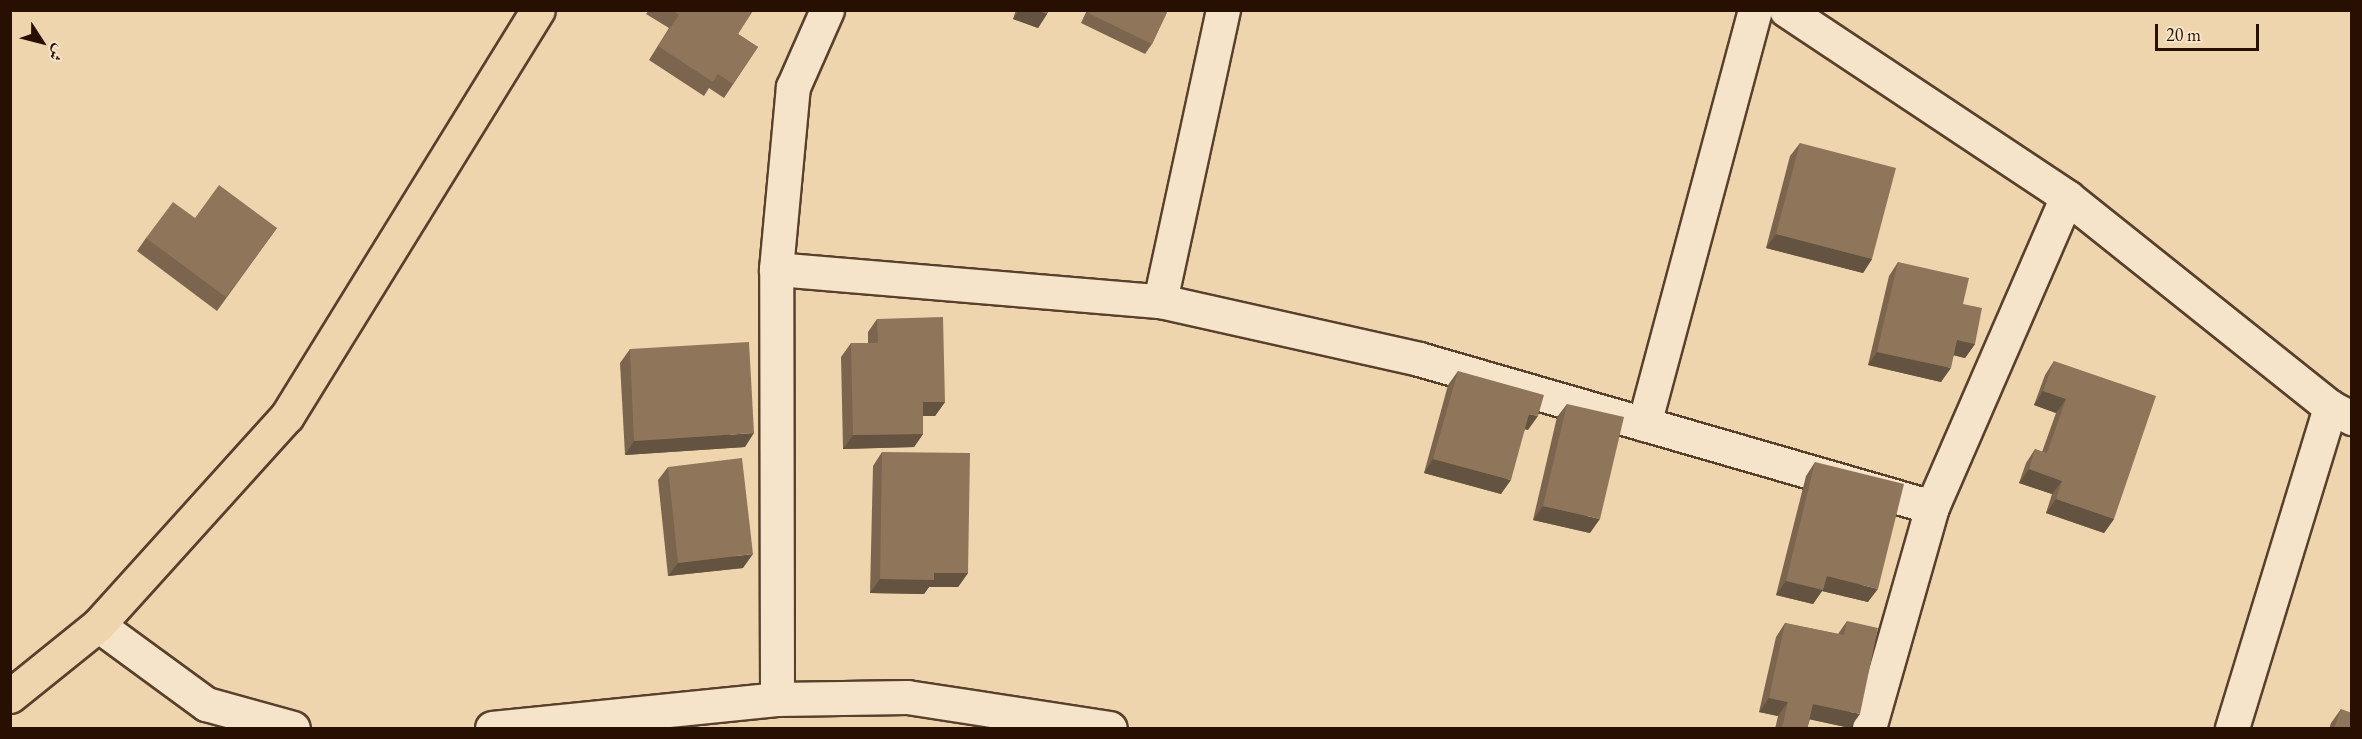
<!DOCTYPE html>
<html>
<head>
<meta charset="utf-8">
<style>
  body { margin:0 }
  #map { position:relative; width:2362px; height:739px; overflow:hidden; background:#efd5ae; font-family:"EB Garamond",Amiri,serif }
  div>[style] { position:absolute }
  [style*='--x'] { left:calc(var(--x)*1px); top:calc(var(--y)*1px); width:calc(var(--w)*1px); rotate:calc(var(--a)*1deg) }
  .roads { filter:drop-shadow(2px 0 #59402d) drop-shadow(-2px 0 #59402d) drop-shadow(0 2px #59402d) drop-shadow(0 -2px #59402d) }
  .minor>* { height:33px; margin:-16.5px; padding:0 16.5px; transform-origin:16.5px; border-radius:16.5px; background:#f5e4ca }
  .major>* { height:33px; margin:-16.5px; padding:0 16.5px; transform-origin:16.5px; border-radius:16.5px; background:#efd5ae }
  .wall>* { inset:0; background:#7b654e }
  .shaded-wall>* { inset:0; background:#645340 }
  .building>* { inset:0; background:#8f765b }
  span { translate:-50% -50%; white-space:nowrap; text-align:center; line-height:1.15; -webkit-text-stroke:6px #f5e4ca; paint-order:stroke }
  .frame { position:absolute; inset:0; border:12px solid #270f02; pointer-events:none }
  .north { position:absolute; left:12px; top:12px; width:60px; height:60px; -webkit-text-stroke:4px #f5e4ca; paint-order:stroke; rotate:126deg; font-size:16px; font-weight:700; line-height:24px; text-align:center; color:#270f02 }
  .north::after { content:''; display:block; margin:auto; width:21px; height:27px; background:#270f02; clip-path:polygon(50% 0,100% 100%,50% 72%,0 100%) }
  .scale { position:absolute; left:2155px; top:24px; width:104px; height:27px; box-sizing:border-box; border:3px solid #270f02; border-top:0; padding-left:8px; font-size:18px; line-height:21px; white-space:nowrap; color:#270f02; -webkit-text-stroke:4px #f5e4ca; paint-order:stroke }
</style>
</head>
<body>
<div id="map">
  <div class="roads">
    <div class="minor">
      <i style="--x:1786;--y:10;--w:338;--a:33.6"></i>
      <i style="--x:2067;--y:197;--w:337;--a:38.6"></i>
      <i style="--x:2330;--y:407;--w:25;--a:27"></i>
      <i style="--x:776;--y:269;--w:385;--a:4.8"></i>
      <i style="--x:1160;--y:301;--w:265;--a:12.6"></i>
      <i style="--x:1419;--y:359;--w:534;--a:16.09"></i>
      <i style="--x:1160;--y:301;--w:298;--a:-77.8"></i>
      <i style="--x:1644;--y:424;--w:429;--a:-75"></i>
      <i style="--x:98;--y:625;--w:134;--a:36.2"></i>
      <i style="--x:206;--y:704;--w:90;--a:15.4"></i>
      <i style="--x:777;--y:699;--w:430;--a:-90.1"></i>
      <i style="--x:776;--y:269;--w:183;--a:-84.7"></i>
      <i style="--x:793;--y:87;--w:84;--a:-66.2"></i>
      <i style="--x:492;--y:728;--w:286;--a:-5.8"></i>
      <i style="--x:777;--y:699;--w:130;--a:-0.9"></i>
      <i style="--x:907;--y:697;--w:205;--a:8.7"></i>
      <i style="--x:1869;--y:728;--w:230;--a:-74.1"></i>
      <i style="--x:1932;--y:507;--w:338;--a:-66.5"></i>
      <i style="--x:2232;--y:728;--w:336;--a:-73"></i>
    </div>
    <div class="major">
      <i style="--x:10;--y:696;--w:113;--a:-38.9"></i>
      <i style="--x:98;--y:625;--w:282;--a:-47.9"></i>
      <i style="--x:287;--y:416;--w:477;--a:-58.3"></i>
    </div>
  </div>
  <div class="wall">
    <i style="clip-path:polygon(649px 10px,752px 10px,738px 34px,758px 47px,724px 98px,709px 88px,704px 96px,649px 60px,669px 28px,646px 14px)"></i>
    <i style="clip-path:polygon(1016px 10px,1049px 10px,1047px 14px,1038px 28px,1013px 19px)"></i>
    <i style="clip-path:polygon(1087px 10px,1168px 10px,1152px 44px,1145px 54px,1081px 23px)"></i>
    <i style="clip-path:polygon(1800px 143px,1872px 259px,1863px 273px,1766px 248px,1790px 156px)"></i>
    <i style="clip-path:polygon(195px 218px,277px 228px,217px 311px,137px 251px,146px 238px)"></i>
    <i style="clip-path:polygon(1898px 262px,1963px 304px,1975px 344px,1965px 358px,1954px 355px,1941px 382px,1868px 365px,1889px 276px)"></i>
    <i style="clip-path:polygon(877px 319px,945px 402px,935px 416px,923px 416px,923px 434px,914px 447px,843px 449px,841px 357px,851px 343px,868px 343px,868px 332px)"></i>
    <i style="clip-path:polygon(630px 349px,745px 447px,625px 455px,620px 363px)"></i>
    <i style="clip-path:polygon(2054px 361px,2114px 519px,2104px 533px,2046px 513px,2052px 494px,2019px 483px,2026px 463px,2035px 449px,2042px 452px,2056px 413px,2034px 405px,2045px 375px)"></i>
    <i style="clip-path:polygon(1458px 371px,1528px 430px,1525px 429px,1501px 494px,1424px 473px,1448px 385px)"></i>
    <i style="clip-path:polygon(1567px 404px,1590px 533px,1533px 520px,1557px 417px)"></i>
    <i style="clip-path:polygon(882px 452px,968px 573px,958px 587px,929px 587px,924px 594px,870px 593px,873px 466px)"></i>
    <i style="clip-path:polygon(1815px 462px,1868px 602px,1822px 591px,1813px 604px,1776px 595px,1806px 476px)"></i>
    <i style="clip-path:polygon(668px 467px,743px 568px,668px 576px,658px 480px)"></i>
    <i style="clip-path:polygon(1847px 621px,1850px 728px,1810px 719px,1807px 729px,1775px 729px,1778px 716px,1759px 712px,1776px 637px,1785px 623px,1838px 634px)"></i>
    <i style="clip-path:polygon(2341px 709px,2352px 729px,2329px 729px,2331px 723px)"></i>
  </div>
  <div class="shaded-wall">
    <i style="clip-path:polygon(1019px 10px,1037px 10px,1047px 14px,1038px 28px,1013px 19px)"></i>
    <i style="clip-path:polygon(1776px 234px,1872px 259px,1863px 273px,1766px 248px)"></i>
    <i style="clip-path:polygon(1957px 340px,1975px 344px,1965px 358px,1948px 354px)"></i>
    <i style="clip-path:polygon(1877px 352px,1951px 368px,1941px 382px,1868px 365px)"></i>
    <i style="clip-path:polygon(2043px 391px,2066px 399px,2056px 413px,2034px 405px)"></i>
    <i style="clip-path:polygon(923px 402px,945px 402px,935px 416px,913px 416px)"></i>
    <i style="clip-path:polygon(1529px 414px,1538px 416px,1528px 430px,1520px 428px)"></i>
    <i style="clip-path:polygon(754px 433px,745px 447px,625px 455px,634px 441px)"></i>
    <i style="clip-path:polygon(923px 434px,914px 447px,843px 449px,853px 435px)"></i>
    <i style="clip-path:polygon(1433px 459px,1511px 480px,1501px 494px,1424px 473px)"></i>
    <i style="clip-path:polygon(2029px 469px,2062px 481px,2052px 494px,2019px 483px)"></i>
    <i style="clip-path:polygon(2056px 499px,2114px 519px,2104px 533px,2046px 513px)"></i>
    <i style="clip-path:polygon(1543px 506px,1600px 519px,1590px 533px,1533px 520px)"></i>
    <i style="clip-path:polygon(753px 554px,743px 568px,668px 576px,678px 563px)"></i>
    <i style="clip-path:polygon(934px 573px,968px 573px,958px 587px,929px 587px,924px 594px,870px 593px,880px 579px)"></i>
    <i style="clip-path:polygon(1827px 576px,1878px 589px,1868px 602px,1822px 591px,1813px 604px,1776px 595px,1786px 581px)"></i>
    <i style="clip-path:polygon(1769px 698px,1788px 702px,1778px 716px,1759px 712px)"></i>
    <i style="clip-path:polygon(1813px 704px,1860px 714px,1850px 728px,1803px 718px)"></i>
  </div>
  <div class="building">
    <i style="clip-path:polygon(672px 10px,753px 11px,738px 34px,758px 47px,733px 84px,718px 74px,713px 82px,658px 46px,679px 15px)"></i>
    <i style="clip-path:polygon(1037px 10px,1049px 10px,1047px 14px)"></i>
    <i style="clip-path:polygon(1089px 10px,1168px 10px,1152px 44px,1088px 13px)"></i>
    <i style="clip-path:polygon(1800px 143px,1896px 168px,1872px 259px,1776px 234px)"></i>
    <i style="clip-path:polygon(219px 185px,277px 228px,226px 297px,146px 238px,173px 202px,195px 218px)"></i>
    <i style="clip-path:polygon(1898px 262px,1969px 278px,1963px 304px,1982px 308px,1975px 344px,1957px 340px,1951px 368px,1877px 352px)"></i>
    <i style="clip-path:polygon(943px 317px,945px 402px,923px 402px,923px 434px,853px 435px,851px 343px,878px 343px,877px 319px)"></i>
    <i style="clip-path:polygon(749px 342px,754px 433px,634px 441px,630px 349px)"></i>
    <i style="clip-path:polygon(2054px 361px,2156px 396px,2114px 519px,2056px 499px,2062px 481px,2029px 469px,2035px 449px,2047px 453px,2066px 399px,2043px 391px)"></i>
    <i style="clip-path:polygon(1458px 371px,1544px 395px,1538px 416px,1529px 414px,1511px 480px,1433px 459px)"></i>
    <i style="clip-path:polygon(1567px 404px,1624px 417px,1600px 519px,1543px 506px)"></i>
    <i style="clip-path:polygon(882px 452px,970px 453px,968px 573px,934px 573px,934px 580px,880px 579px)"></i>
    <i style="clip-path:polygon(742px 458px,753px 554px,678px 563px,668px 467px)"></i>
    <i style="clip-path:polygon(1815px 462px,1904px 484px,1878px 589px,1827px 576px,1823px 590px,1786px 581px)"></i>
    <i style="clip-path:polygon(1847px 621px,1878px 628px,1860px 714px,1813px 704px,1807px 729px,1782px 728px,1788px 702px,1769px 698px,1785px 623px,1844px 635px)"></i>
    <i style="clip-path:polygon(2341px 709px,2352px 713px,2352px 729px,2334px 729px)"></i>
  </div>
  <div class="frame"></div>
  <div class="north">ش</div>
  <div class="scale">20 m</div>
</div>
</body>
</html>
